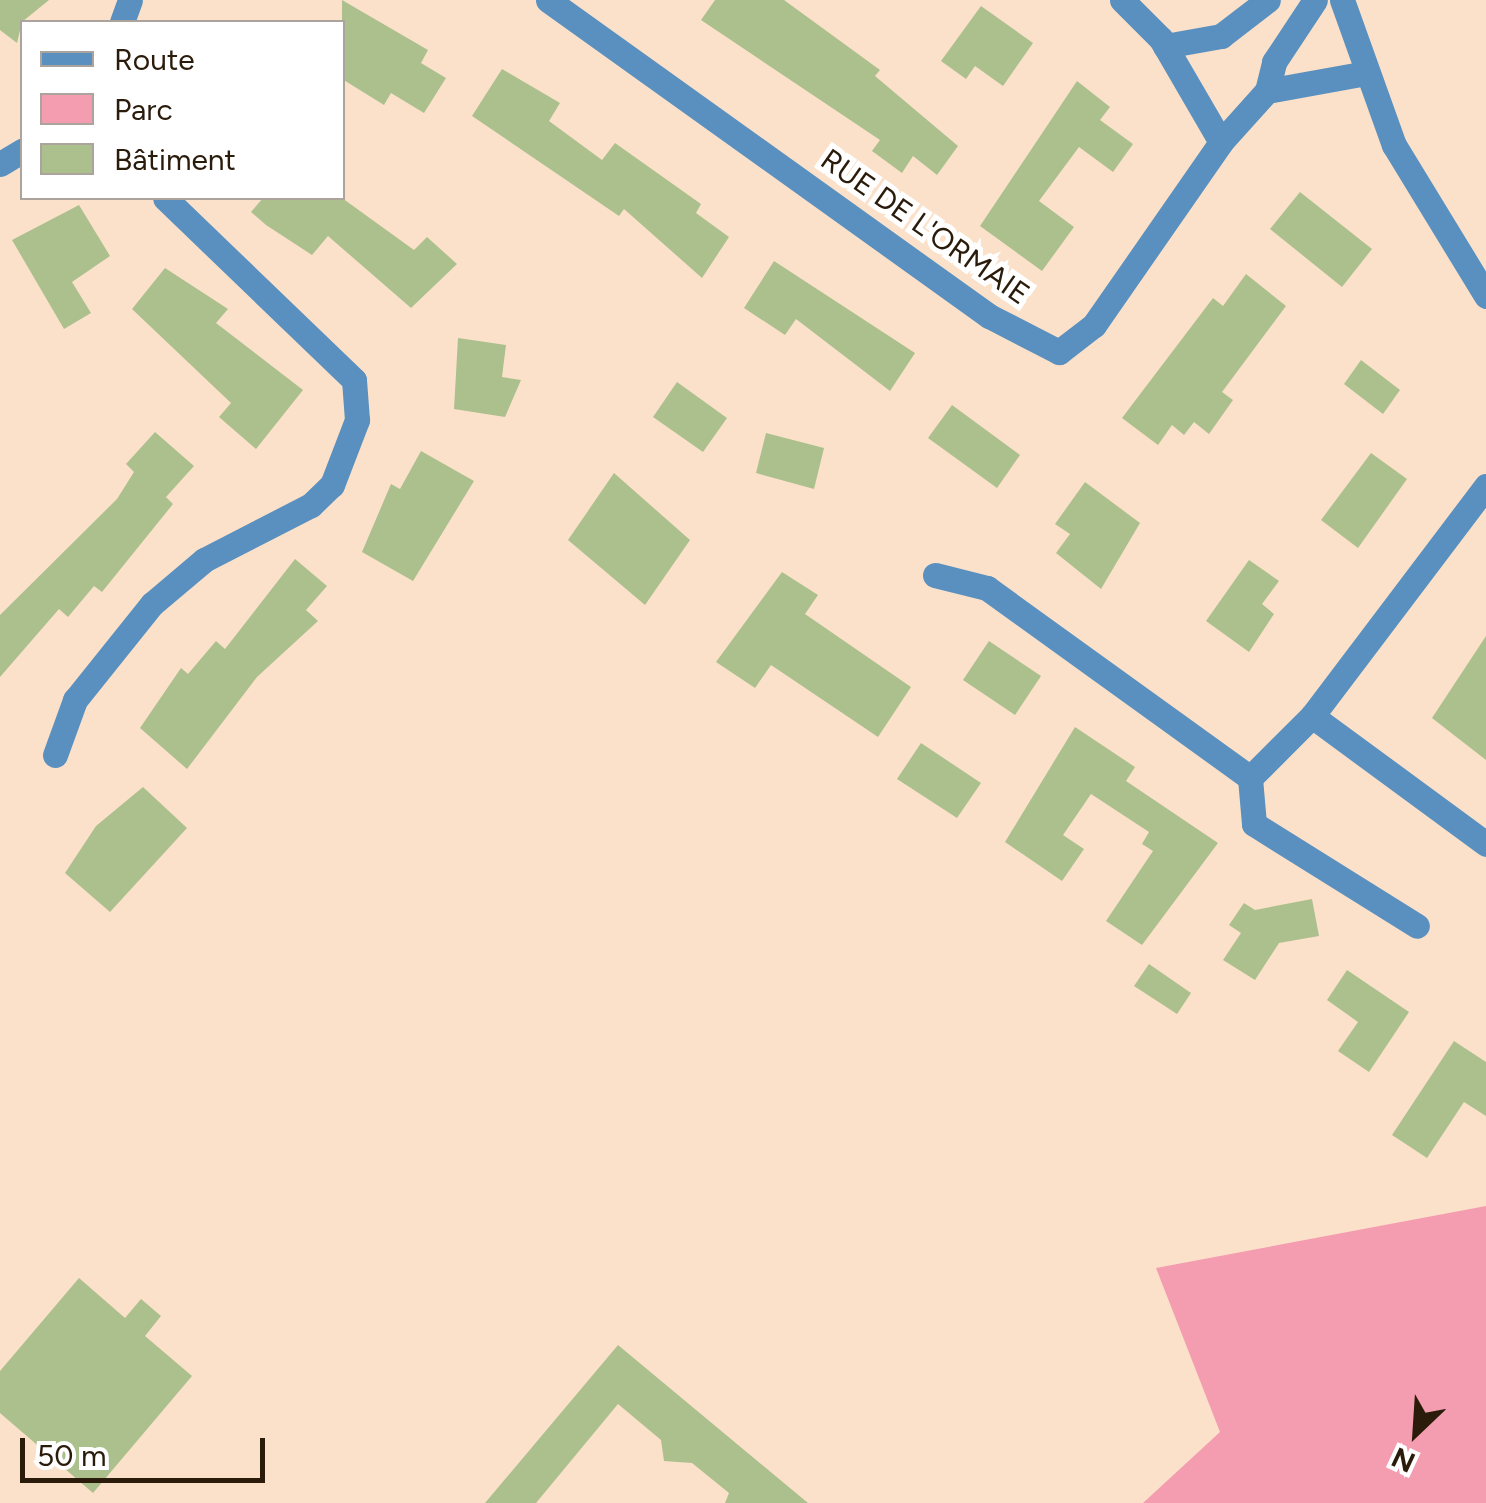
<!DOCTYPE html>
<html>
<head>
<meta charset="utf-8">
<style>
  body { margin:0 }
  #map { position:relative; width:1486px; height:1503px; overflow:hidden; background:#fbe1c9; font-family:Figtree,sans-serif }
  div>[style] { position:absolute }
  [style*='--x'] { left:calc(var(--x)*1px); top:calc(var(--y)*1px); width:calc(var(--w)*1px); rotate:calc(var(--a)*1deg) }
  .green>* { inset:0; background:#f49db0 }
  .building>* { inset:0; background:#acc08e }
  .minor>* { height:25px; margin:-12.5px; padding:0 12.5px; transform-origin:12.5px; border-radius:12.5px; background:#5990bf }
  span { translate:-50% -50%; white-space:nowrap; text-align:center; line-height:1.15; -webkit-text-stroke:10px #fff; paint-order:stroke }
  .street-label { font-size:30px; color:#2a1b0b }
  .legend { position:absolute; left:20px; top:20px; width:325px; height:180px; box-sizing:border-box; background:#fff; border:2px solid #aaa49d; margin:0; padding:12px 18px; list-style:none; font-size:30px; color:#2a1b0b }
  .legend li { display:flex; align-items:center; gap:20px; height:50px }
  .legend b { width:50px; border:2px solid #aaa49d }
  .north { position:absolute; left:1366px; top:1383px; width:100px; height:100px; -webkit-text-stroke:8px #fff; paint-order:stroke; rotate:205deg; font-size:28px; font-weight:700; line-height:40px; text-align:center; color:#2a1b0b }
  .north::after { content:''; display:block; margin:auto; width:35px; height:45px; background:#2a1b0b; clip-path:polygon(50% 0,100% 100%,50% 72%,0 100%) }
  .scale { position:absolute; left:20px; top:1438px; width:245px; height:45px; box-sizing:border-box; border:5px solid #2a1b0b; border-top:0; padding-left:12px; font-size:30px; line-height:35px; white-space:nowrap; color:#2a1b0b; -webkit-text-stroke:8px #fff; paint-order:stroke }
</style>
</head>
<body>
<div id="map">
  <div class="green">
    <i style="clip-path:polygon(1486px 1206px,1486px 1503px,1143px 1503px,1220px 1432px,1156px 1268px)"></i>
  </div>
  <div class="building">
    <i style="clip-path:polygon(0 0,49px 0,22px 22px,17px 43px,0 30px)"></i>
    <i style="clip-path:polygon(342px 0,428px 50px,421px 63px,446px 78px,424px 113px,391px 93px,384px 105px,342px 79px)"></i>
    <i style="clip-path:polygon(715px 0,784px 0,880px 70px,875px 76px,958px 146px,937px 175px,913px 156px,902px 173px,872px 151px,880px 140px,701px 20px)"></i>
    <i style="clip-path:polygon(981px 6px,1033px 43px,1003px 86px,975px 66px,966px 79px,941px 61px)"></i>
    <i style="clip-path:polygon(502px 69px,560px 103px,549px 121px,602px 160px,615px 143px,701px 204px,696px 213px,729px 237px,702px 278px,624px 209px,619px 216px,472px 116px)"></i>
    <i style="clip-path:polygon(1077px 81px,1110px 107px,1100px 120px,1133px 144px,1113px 172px,1079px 147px,1039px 201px,1074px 227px,1042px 271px,980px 226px)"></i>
    <i style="clip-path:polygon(1300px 192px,1372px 249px,1342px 287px,1270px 229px)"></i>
    <i style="clip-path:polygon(263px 198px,342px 198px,414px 250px,427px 237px,457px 264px,411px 308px,328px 236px,312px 255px,266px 225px,251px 212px)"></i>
    <i style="clip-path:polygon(79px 205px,110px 256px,72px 282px,91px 313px,64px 329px,12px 240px)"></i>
    <i style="clip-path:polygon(774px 261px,915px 353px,890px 391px,796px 319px,785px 335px,744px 308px)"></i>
    <i style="clip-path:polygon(165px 268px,228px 309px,216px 323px,303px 390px,256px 449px,219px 417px,231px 403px,132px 309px)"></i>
    <i style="clip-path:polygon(1246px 274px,1286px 306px,1222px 392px,1233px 400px,1209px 434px,1194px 422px,1184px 435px,1172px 425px,1158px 445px,1122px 418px,1213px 298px,1223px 306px)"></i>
    <i style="clip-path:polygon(458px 338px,506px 345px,502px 377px,521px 380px,505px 417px,454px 409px)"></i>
    <i style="clip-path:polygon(1361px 360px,1400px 390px,1383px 414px,1344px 384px)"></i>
    <i style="clip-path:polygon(677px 382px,727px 418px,703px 452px,653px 417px)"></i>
    <i style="clip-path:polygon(952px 405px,1020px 455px,997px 488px,928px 438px)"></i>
    <i style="clip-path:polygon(155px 432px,194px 466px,166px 497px,173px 504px,102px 592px,94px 586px,68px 617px,59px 609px,0 677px,0 615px,117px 499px,134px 472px,126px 464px)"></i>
    <i style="clip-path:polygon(766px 433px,824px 448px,814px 489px,756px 473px)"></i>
    <i style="clip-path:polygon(421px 451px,474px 481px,413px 581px,362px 552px,391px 484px,400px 489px)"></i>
    <i style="clip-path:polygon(1371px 453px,1407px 479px,1358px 548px,1321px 520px)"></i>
    <i style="clip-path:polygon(614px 473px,690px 540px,645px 605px,568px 540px)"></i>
    <i style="clip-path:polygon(1085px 482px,1140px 523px,1101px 589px,1056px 553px,1070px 534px,1055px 524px)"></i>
    <i style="clip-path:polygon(295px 559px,327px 586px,306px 610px,318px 621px,257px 677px,187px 769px,140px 728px,181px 668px,188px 674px,216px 641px,225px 649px)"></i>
    <i style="clip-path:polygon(1249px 560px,1279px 581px,1262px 604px,1274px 614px,1249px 652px,1206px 621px)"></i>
    <i style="clip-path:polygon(782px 572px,818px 595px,805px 614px,911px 687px,878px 737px,771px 665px,755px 688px,716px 662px)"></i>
    <i style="clip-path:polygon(1486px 636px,1486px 760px,1432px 718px)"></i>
    <i style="clip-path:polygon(989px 641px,1041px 676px,1015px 715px,963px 680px)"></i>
    <i style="clip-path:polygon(1075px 727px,1135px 767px,1126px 781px,1218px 843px,1142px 945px,1106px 921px,1153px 851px,1142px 844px,1149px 832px,1091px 794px,1063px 835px,1084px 849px,1062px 881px,1005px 842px)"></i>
    <i style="clip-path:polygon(921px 743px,981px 783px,957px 818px,897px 779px)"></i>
    <i style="clip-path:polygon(143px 787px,187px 828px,110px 912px,65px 873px,96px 826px)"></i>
    <i style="clip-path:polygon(1312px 899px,1319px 936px,1279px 943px,1255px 980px,1223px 960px,1241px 933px,1229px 925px,1244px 903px,1255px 910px)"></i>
    <i style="clip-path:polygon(1149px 964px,1191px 993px,1177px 1014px,1134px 986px)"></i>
    <i style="clip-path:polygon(1347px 970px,1409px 1012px,1369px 1072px,1338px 1051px,1358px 1022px,1327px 1000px)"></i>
    <i style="clip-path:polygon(1454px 1041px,1486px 1062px,1486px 1116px,1464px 1102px,1427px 1158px,1392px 1135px)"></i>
    <i style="clip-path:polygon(79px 1278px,125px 1318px,141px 1299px,161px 1316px,145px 1336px,192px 1376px,93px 1493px,0 1413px,0 1371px)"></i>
    <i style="clip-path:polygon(618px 1345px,808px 1503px,725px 1503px,729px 1493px,692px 1463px,664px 1461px,661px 1440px,618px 1404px,536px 1503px,485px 1503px)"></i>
  </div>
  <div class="minor">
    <i style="--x:548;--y:0;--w:543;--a:35.62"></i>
    <i style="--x:989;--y:316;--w:79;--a:27.2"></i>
    <i style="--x:1059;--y:352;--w:44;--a:-37.6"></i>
    <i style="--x:1094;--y:325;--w:223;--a:-55.2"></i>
    <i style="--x:1221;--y:142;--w:69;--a:-48"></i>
    <i style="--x:1267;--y:91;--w:101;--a:-10.3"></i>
    <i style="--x:1122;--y:0;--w:55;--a:45"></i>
    <i style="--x:1161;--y:39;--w:119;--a:59.8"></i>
    <i style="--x:1342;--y:0;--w:154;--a:70.3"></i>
    <i style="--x:1394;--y:145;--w:177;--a:58.6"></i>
    <i style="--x:122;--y:22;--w:23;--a:-70"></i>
    <i style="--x:1165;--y:46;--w:57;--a:-10.1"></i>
    <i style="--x:1221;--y:36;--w:59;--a:-37.5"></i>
    <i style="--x:1267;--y:91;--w:30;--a:-76"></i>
    <i style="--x:1274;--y:62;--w:74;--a:-56.5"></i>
    <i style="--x:0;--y:164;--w:26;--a:-31"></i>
    <i style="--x:1486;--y:486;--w:288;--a:127.1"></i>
    <i style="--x:1312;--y:716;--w:216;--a:36.3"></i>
    <i style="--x:935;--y:575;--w:54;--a:14"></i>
    <i style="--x:987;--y:588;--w:324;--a:35.8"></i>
    <i style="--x:1250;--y:778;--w:46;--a:85"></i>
    <i style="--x:1254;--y:824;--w:192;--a:32"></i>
    <i style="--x:55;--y:755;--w:59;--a:-70"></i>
    <i style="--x:75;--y:700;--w:123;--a:-51.3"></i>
    <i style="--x:152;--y:604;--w:68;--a:-40.2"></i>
    <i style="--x:204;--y:560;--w:120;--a:-27.2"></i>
    <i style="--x:311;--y:505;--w:29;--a:-44"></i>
    <i style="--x:332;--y:485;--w:70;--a:-69"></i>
    <i style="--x:357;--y:420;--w:40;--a:-94.3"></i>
    <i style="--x:354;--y:380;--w:262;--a:-136.1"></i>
    <i style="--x:1250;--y:778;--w:88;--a:-45"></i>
  </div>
  <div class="street-label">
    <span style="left:925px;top:227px;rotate:35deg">RUE DE L'ORMAIE</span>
  </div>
  <ul class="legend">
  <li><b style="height:12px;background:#5990bf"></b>Route</li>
  <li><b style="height:28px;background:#f49db0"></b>Parc</li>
  <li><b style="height:28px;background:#acc08e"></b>Bâtiment</li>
  </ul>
  <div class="north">N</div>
  <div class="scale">50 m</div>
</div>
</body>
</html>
